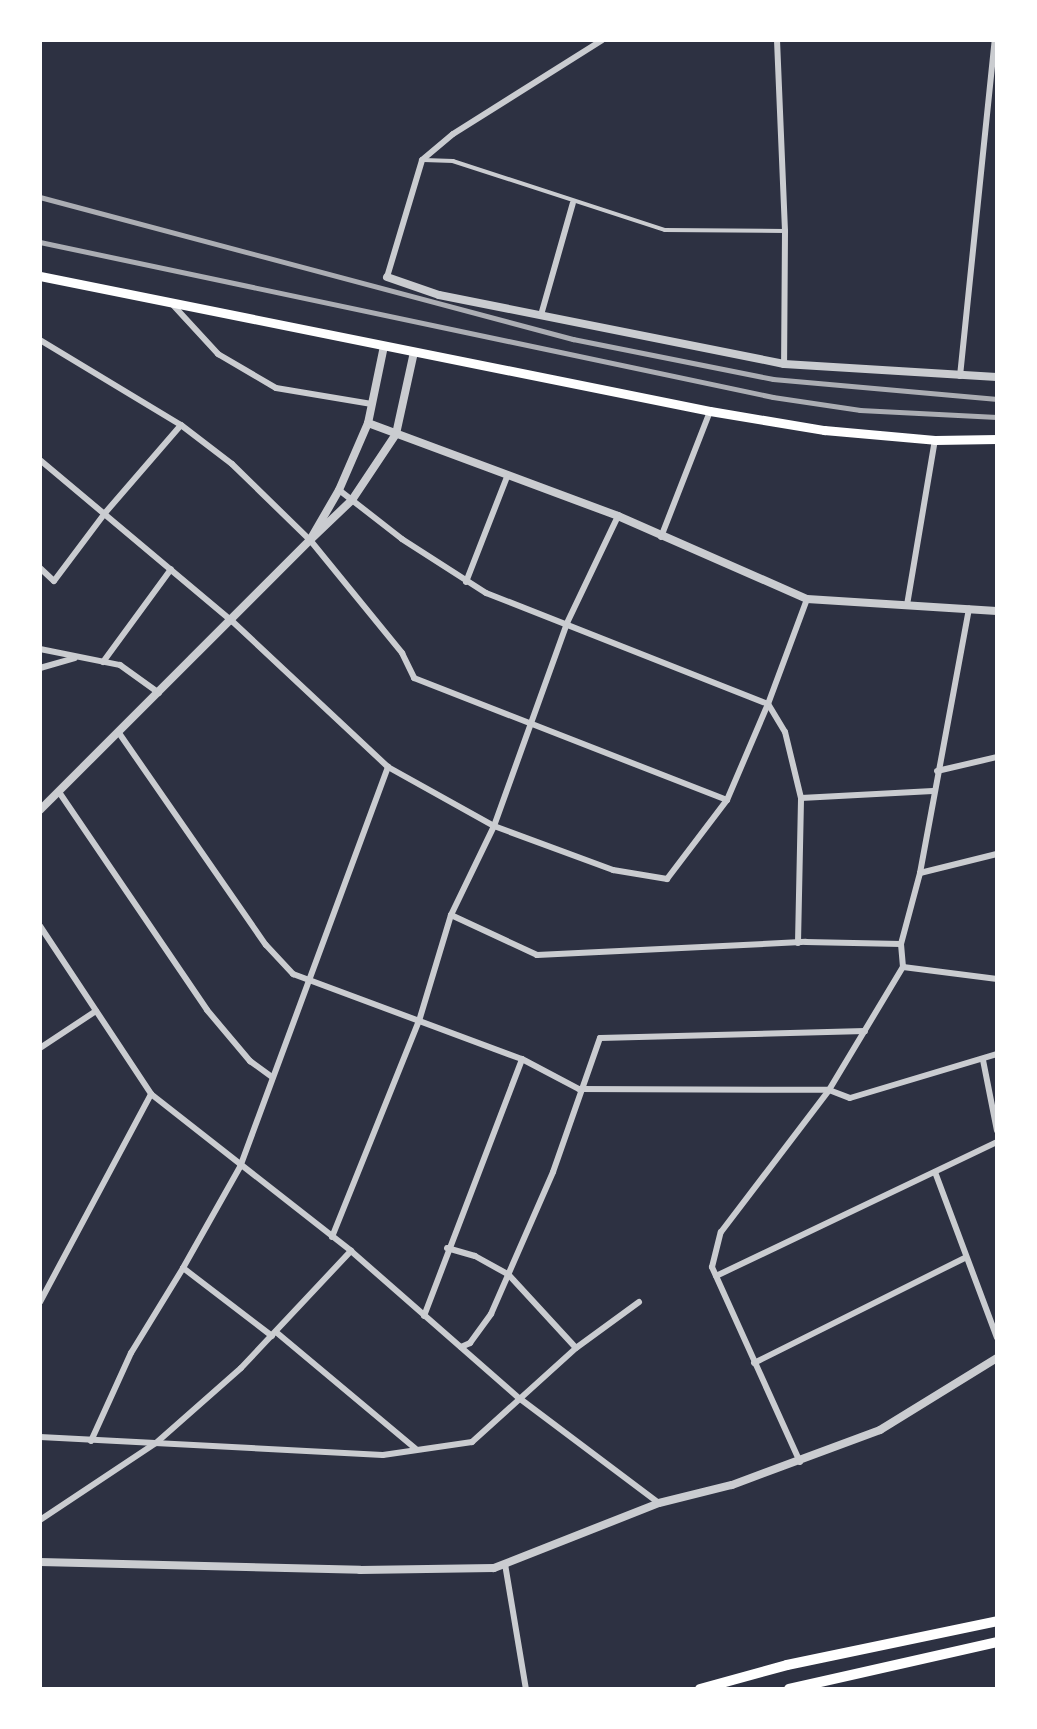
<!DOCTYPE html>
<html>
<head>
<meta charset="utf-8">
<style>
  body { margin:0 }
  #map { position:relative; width:1037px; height:1729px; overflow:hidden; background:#2d3142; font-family:Quicksand,sans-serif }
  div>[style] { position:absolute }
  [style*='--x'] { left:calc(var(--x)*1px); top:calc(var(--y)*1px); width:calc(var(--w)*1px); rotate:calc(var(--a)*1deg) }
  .service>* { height:3.5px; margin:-1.75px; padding:0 1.75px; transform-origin:1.75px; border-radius:1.75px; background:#caccd0 }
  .minor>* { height:6px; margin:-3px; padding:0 3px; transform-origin:3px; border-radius:3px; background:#caccd0 }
  .tertiary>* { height:8px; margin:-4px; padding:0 4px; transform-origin:4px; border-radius:4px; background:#caccd0 }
  .secondary>* { height:9px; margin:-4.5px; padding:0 4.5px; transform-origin:4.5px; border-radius:4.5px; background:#fff }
  .primary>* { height:10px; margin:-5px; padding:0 5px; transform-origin:5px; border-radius:5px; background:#fff }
  .rail>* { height:4.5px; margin:-2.25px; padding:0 2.25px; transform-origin:2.25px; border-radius:2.25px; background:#abadb3 }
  span { translate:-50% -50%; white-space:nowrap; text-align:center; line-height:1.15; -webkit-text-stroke:7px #fff; paint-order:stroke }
  .frame { position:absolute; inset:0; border:42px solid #fff; pointer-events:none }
</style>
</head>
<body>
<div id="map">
  <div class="service">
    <i style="--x:424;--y:160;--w:29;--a:2"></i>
    <i style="--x:453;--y:161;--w:223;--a:18"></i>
    <i style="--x:665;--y:230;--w:120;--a:0.5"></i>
  </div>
  <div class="minor">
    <i style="--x:777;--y:40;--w:191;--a:87.6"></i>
    <i style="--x:785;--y:231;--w:133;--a:90.4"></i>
    <i style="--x:387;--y:277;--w:122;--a:-73.3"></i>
    <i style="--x:422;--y:160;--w:40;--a:-40"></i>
    <i style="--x:453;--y:134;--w:176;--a:-32.2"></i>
    <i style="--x:173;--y:305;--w:67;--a:47.4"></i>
    <i style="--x:218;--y:354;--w:67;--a:30.4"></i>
    <i style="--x:276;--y:388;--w:97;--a:9.5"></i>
    <i style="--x:541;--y:315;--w:116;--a:-74.1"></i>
    <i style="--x:40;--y:340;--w:165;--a:31.1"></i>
    <i style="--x:181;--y:425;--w:64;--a:37.4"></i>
    <i style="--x:232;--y:464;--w:109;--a:44.3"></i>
    <i style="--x:310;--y:540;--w:146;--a:50.8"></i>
    <i style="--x:402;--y:653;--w:28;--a:64"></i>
    <i style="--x:414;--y:678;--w:336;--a:21.3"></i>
    <i style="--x:960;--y:376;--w:338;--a:-84.1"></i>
    <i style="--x:40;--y:460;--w:251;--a:40"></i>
    <i style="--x:232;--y:621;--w:214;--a:43.1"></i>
    <i style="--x:388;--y:767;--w:121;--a:29.1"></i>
    <i style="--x:494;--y:826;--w:127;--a:20.3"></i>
    <i style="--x:613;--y:870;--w:55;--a:9.5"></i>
    <i style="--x:667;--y:879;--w:99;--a:-52.8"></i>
    <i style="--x:727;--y:800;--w:104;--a:-66.9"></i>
    <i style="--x:768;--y:704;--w:303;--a:-158.5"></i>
    <i style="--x:486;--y:593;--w:100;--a:-147.3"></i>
    <i style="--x:402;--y:539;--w:80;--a:-142.1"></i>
    <i style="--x:661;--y:537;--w:135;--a:-68.7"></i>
    <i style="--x:40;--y:568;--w:19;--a:43"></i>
    <i style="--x:54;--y:581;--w:85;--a:-53.1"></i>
    <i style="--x:105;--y:513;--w:116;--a:-49.2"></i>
    <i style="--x:466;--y:582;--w:113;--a:-68.7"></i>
    <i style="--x:907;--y:605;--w:167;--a:-80.4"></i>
    <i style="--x:40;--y:649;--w:82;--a:11.3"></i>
    <i style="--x:120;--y:665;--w:48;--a:35.7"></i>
    <i style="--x:103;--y:662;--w:115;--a:-53.8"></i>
    <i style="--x:40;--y:668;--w:36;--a:-16"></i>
    <i style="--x:119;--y:733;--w:258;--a:55.3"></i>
    <i style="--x:266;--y:945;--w:40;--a:47"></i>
    <i style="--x:293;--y:974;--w:244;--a:20.4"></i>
    <i style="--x:522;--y:1059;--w:64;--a:27.8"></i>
    <i style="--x:579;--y:1089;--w:250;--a:0.2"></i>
    <i style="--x:829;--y:1090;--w:22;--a:21"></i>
    <i style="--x:850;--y:1098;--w:153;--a:-16.7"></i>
    <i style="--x:937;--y:771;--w:62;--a:-13.1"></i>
    <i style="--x:59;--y:792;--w:263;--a:55.8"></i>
    <i style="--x:207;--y:1010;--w:67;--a:49.9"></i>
    <i style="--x:250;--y:1061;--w:27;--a:36"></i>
    <i style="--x:801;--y:798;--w:132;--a:-3"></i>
    <i style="--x:920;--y:873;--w:79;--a:-13.9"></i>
    <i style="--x:451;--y:915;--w:95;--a:24.9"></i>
    <i style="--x:537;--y:955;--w:269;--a:-2.8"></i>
    <i style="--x:806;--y:942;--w:95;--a:1.2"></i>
    <i style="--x:40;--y:926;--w:201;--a:56.5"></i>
    <i style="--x:151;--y:1094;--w:254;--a:38.1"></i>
    <i style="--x:351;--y:1251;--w:223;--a:41.2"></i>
    <i style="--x:519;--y:1398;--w:175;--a:36.9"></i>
    <i style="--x:798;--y:943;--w:145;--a:-88.8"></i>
    <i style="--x:801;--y:798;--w:68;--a:-103.6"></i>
    <i style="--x:785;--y:732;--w:33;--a:-121"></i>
    <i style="--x:768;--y:704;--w:112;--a:-69.6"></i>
    <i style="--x:903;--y:967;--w:95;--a:7.3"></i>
    <i style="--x:40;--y:1048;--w:67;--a:-33.5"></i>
    <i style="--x:983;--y:1060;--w:72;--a:78.8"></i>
    <i style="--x:935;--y:1172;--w:177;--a:69.5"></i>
    <i style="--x:332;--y:1237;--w:233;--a:-68.1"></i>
    <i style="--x:419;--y:1021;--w:111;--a:-73.2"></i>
    <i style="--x:451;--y:915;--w:99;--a:-64.2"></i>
    <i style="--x:494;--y:826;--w:216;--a:-70.2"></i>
    <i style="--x:567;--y:623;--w:119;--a:-64.5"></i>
    <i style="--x:447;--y:1248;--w:29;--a:16"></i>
    <i style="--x:475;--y:1256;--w:38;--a:29"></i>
    <i style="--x:508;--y:1274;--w:100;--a:47.4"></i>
    <i style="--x:716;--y:1276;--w:311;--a:-25.5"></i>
    <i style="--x:40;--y:1302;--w:236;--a:-61.9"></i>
    <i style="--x:424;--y:1316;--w:275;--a:-69.1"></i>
    <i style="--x:276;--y:1332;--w:182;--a:39.9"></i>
    <i style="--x:272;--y:1336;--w:112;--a:-142.6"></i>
    <i style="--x:183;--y:1268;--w:116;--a:-60.6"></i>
    <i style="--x:240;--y:1167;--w:427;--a:-69.7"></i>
    <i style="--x:461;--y:1347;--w:10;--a:-24"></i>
    <i style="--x:470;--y:1343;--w:36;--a:-54"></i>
    <i style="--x:491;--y:1314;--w:155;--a:-66.4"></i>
    <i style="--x:553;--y:1172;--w:142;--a:-70.7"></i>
    <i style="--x:600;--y:1038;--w:265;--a:-1.5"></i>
    <i style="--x:754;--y:1363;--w:236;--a:-26.5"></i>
    <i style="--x:40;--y:1437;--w:343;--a:3"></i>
    <i style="--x:383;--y:1455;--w:90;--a:-8.3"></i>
    <i style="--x:472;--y:1442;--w:140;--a:-42.1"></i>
    <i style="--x:576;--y:1348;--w:78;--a:-36.1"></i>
    <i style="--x:91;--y:1441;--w:97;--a:-65.6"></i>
    <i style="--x:131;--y:1353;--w:100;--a:-58.5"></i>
    <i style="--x:800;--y:1462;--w:214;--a:-114.3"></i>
    <i style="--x:712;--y:1267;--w:36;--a:-76"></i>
    <i style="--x:721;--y:1232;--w:178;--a:-52.7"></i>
    <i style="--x:829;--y:1090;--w:144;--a:-59"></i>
    <i style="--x:903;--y:967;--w:23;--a:-95"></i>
    <i style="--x:901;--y:944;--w:73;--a:-75"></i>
    <i style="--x:920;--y:873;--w:269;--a:-79.5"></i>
    <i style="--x:40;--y:1520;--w:139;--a:-33.6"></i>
    <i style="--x:156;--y:1443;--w:113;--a:-41.4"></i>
    <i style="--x:241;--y:1368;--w:161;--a:-46.8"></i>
    <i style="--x:505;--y:1564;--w:127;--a:80.5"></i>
  </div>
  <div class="tertiary">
    <i style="--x:387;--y:277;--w:55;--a:19.1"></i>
    <i style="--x:439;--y:295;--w:352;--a:11.3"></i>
    <i style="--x:784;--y:364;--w:213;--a:3.5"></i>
    <i style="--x:384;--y:346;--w:79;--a:101.7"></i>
    <i style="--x:368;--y:423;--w:73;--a:113.4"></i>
    <i style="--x:339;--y:490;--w:58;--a:120.1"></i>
    <i style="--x:310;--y:540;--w:58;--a:-43.6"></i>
    <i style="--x:352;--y:500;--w:79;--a:-56.3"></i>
    <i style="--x:396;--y:434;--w:84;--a:-77.6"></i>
    <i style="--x:368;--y:423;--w:267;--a:20.4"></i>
    <i style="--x:618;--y:516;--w:206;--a:23.7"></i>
    <i style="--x:807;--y:599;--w:190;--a:3.6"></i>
    <i style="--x:40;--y:810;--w:382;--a:-45"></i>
    <i style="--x:40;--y:1562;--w:320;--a:1.4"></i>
    <i style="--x:360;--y:1570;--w:134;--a:-0.9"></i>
    <i style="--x:494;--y:1568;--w:177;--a:-21.5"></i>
    <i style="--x:659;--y:1503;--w:75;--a:-13.9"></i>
    <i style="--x:732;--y:1485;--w:158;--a:-20.4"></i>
    <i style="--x:880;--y:1430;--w:137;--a:-31.6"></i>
  </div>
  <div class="secondary">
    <i style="--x:40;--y:276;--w:683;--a:11.39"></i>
    <i style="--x:710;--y:411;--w:116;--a:9.5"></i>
    <i style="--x:824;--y:430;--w:111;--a:5.1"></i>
    <i style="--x:935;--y:440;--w:62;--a:-0.9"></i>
  </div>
  <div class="primary">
    <i style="--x:700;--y:1689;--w:90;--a:-15.4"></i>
    <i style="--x:787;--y:1665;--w:215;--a:-11.8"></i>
    <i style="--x:789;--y:1689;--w:213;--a:-12.7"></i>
  </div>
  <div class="rail">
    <i style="--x:40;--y:197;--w:552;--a:14.92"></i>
    <i style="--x:573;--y:339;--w:204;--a:11.3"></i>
    <i style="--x:773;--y:379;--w:225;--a:5.1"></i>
    <i style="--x:40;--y:242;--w:749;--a:11.94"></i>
    <i style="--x:773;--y:397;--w:88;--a:8.5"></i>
    <i style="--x:860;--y:410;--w:137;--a:2.9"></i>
  </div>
  <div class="frame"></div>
</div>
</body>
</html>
